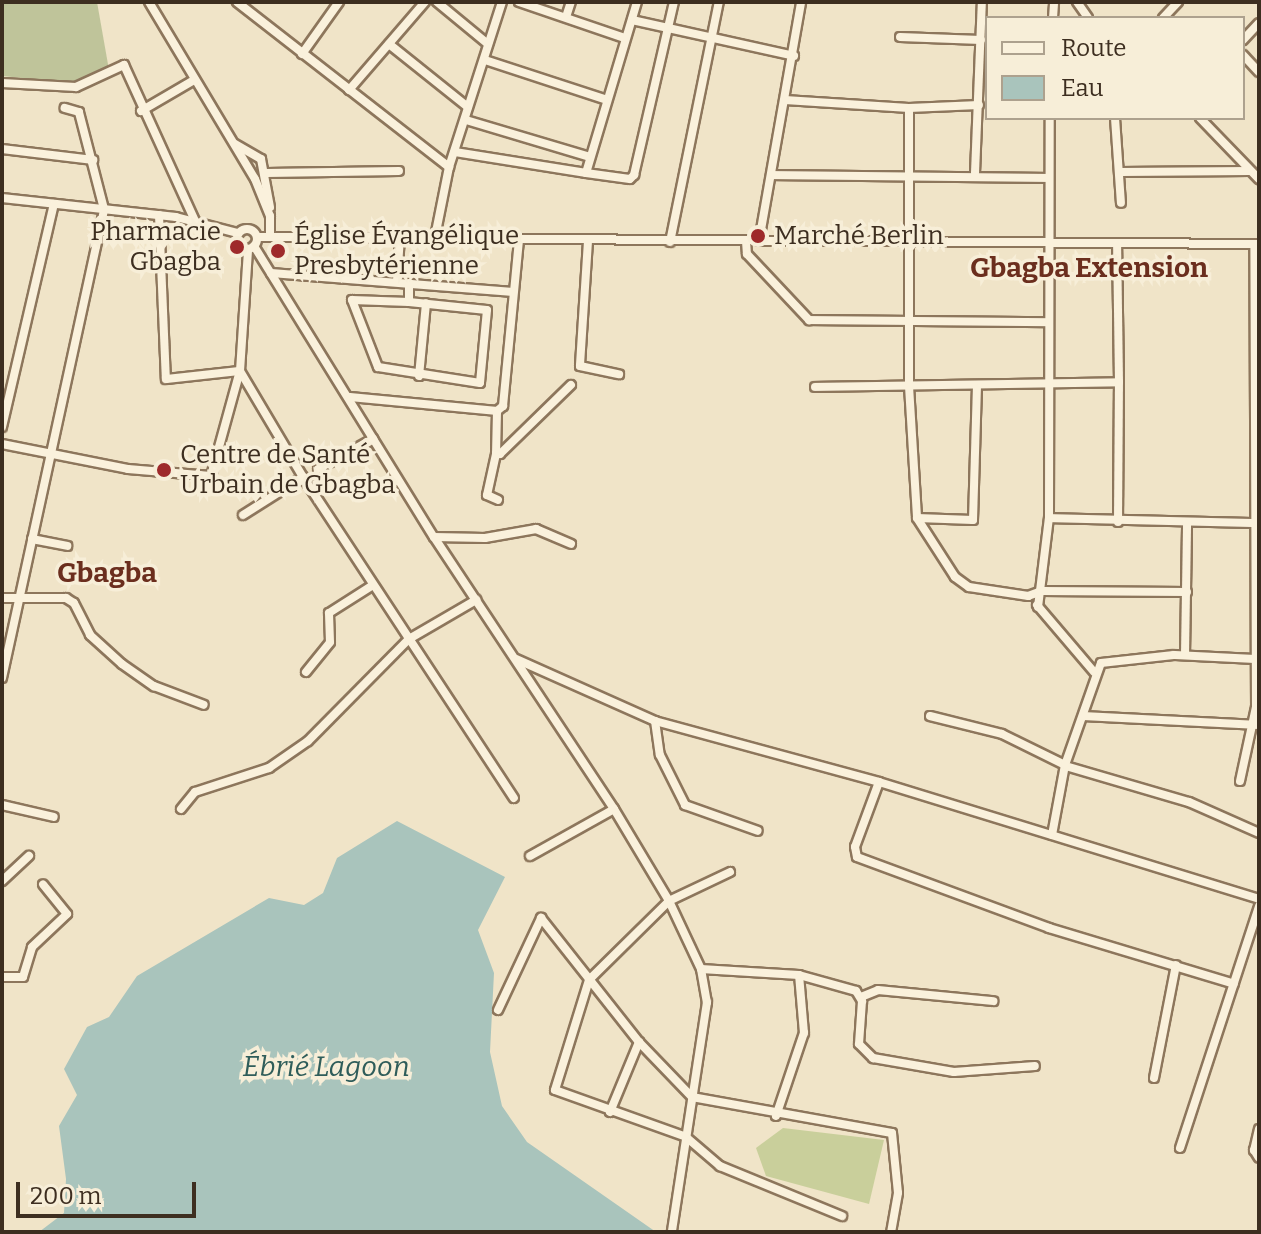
<!DOCTYPE html>
<html>
<head>
<meta charset="utf-8">
<style>
  body { margin:0 }
  #map { position:relative; width:1261px; height:1234px; overflow:hidden; background:#f0e4c8; font-family:Bitter,serif }
  div>[style] { position:absolute }
  [style*='--x'] { left:calc(var(--x)*1px); top:calc(var(--y)*1px); width:calc(var(--w)*1px); rotate:calc(var(--a)*1deg) }
  .green>* { inset:0; background:#c9cf9b }
  .cemetery>* { inset:0; background:#bfc49a }
  .water>* { inset:0; background:#a9c4bc }
  .roads { filter:drop-shadow(2px 0 #8d765c) drop-shadow(-2px 0 #8d765c) drop-shadow(0 2px #8d765c) drop-shadow(0 -2px #8d765c) }
  .minor>* { height:8px; margin:-4px; padding:0 4px; transform-origin:4px; border-radius:4px; background:#faf1dc }
  .minor>.ring { margin:-4px; padding:0; box-sizing:content-box; background:none; border:8px solid #faf1dc; border-radius:50% }
  .dots>* { width:22px; height:22px; translate:-50% -50%; box-sizing:border-box; border:4px solid #f7eed8; border-radius:50% }
  span { translate:-50% -50%; white-space:nowrap; text-align:center; line-height:1.15; -webkit-text-stroke:7px #f7eed8; paint-order:stroke }
  .poi-label { font-size:26px; color:#3d2e20 }
  .right { translate:-100% -50%; text-align:right }
  .left { translate:0 -50%; text-align:left }
  .neighbourhood-label { font-size:28px; color:#6b2e1e; font-weight:700 }
  .water-label { font-size:28px; color:#2f5d5a; font-style:italic }
  .frame { position:absolute; inset:0; border:4px solid #3d2e20; pointer-events:none }
  .legend { position:absolute; left:985px; top:16px; width:260px; height:104px; box-sizing:border-box; background:#f7eed8; border:2px solid #ada18e; margin:0; padding:10px 14px; list-style:none; font-size:24px; color:#3d2e20 }
  .legend li { display:flex; align-items:center; gap:16px; height:40px }
  .legend b { width:40px; border:2px solid #ada18e }
  .scale { position:absolute; left:16px; top:1182px; width:180px; height:36px; box-sizing:border-box; border:4px solid #3d2e20; border-top:0; padding-left:10px; font-size:24px; line-height:28px; white-space:nowrap; color:#3d2e20; -webkit-text-stroke:6px #f7eed8; paint-order:stroke }
</style>
</head>
<body>
<div id="map">
  <div class="green">
    <i style="clip-path:polygon(783px 1128px,884px 1140px,869px 1204px,766px 1176px,756px 1148px)"></i>
  </div>
  <div class="cemetery">
    <i style="clip-path:polygon(2px 2px,97px 2px,109px 70px,73px 83px,2px 76px)"></i>
  </div>
  <div class="water">
    <i style="clip-path:polygon(397px 821px,505px 877px,478px 930px,494px 973px,490px 1052px,502px 1106px,527px 1142px,656px 1232px,39px 1232px,64px 1213px,66px 1179px,59px 1126px,77px 1095px,64px 1069px,87px 1027px,109px 1017px,137px 976px,269px 898px,304px 905px,323px 893px,337px 858px)"></i>
  </div>
  <div class="roads">
    <div class="minor">
      <i style="--x:149;--y:2;--w:206;--a:59.1"></i>
      <i style="--x:255;--y:179;--w:40;--a:68"></i>
      <i style="--x:270;--y:216;--w:20;--a:90"></i>
      <i style="--x:237;--y:2;--w:269;--a:37.9"></i>
      <i style="--x:437;--y:2;--w:66;--a:39.5"></i>
      <i style="--x:519;--y:2;--w:112;--a:18.8"></i>
      <i style="--x:1077;--y:2;--w:19;--a:55"></i>
      <i style="--x:566;--y:17;--w:16;--a:-72"></i>
      <i style="--x:1053;--y:18;--w:16;--a:-86"></i>
      <i style="--x:1163;--y:18;--w:22;--a:-47"></i>
      <i style="--x:632;--y:20;--w:166;--a:12.5"></i>
      <i style="--x:900;--y:37;--w:81;--a:2.1"></i>
      <i style="--x:1243;--y:40;--w:23;--a:-47"></i>
      <i style="--x:389;--y:44;--w:101;--a:38.6"></i>
      <i style="--x:302;--y:54;--w:64;--a:-54.6"></i>
      <i style="--x:1243;--y:55;--w:23;--a:47"></i>
      <i style="--x:485;--y:60;--w:125;--a:18.1"></i>
      <i style="--x:2;--y:83;--w:74;--a:3.1"></i>
      <i style="--x:76;--y:87;--w:53;--a:-24.6"></i>
      <i style="--x:124;--y:65;--w:171;--a:65.5"></i>
      <i style="--x:349;--y:90;--w:116;--a:-49.2"></i>
      <i style="--x:785;--y:100;--w:124;--a:3.7"></i>
      <i style="--x:909;--y:108;--w:70;--a:-2.5"></i>
      <i style="--x:909;--y:108;--w:278;--a:90"></i>
      <i style="--x:909;--y:386;--w:132;--a:86.5"></i>
      <i style="--x:917;--y:518;--w:70;--a:57.2"></i>
      <i style="--x:955;--y:577;--w:17;--a:36"></i>
      <i style="--x:969;--y:587;--w:60;--a:8.7"></i>
      <i style="--x:1028;--y:596;--w:15;--a:-20"></i>
      <i style="--x:1042;--y:591;--w:145;--a:0.4"></i>
      <i style="--x:141;--y:111;--w:61;--a:-30.3"></i>
      <i style="--x:1115;--y:118;--w:85;--a:86"></i>
      <i style="--x:1200;--y:118;--w:85;--a:46"></i>
      <i style="--x:466;--y:120;--w:129;--a:16.6"></i>
      <i style="--x:235;--y:144;--w:30;--a:30"></i>
      <i style="--x:261;--y:159;--w:49;--a:79.4"></i>
      <i style="--x:2;--y:149;--w:92;--a:6.9"></i>
      <i style="--x:455;--y:152;--w:133;--a:9.1"></i>
      <i style="--x:586;--y:173;--w:178;--a:-73.4"></i>
      <i style="--x:1120;--y:172;--w:130;--a:-0.4"></i>
      <i style="--x:267;--y:173;--w:132;--a:-0.9"></i>
      <i style="--x:586;--y:173;--w:44;--a:7.8"></i>
      <i style="--x:630;--y:179;--w:6;--a:-45"></i>
      <i style="--x:634;--y:175;--w:178;--a:-77"></i>
      <i style="--x:975;--y:173;--w:171;--a:-87.7"></i>
      <i style="--x:771;--y:175;--w:277;--a:0.6"></i>
      <i style="--x:2;--y:198;--w:175;--a:6.2"></i>
      <i style="--x:176;--y:217;--w:64;--a:14.5"></i>
      <i style="--x:159;--y:215;--w:164;--a:87.6"></i>
      <i style="--x:166;--y:379;--w:74;--a:-6.2"></i>
      <i class="ring" style="left:237px;top:229px;width:12px;height:12px"></i>
      <i style="--x:257;--y:237;--w:1002;--a:0.4"></i>
      <i style="--x:435;--y:237;--w:71;--a:-78.7"></i>
      <i style="--x:449;--y:167;--w:173;--a:-72.2"></i>
      <i style="--x:588;--y:241;--w:125;--a:93.7"></i>
      <i style="--x:580;--y:366;--w:40;--a:12"></i>
      <i style="--x:746;--y:241;--w:13;--a:86"></i>
      <i style="--x:747;--y:254;--w:91;--a:46.8"></i>
      <i style="--x:809;--y:320;--w:240;--a:0.5"></i>
      <i style="--x:759;--y:241;--w:243;--a:-80"></i>
      <i style="--x:670;--y:242;--w:245;--a:-78.5"></i>
      <i style="--x:254;--y:246;--w:342;--a:58.3"></i>
      <i style="--x:434;--y:537;--w:326;--a:56.5"></i>
      <i style="--x:614;--y:809;--w:107;--a:59.1"></i>
      <i style="--x:669;--y:901;--w:75;--a:64.8"></i>
      <i style="--x:701;--y:969;--w:34;--a:80"></i>
      <i style="--x:707;--y:1002;--w:233;--a:98.7"></i>
      <i style="--x:271;--y:273;--w:243;--a:4.5"></i>
      <i style="--x:397;--y:281;--w:44;--a:-86.1"></i>
      <i style="--x:409;--y:302;--w:78;--a:5.9"></i>
      <i style="--x:487;--y:310;--w:73;--a:95.5"></i>
      <i style="--x:480;--y:383;--w:103;--a:-171.1"></i>
      <i style="--x:378;--y:367;--w:72;--a:-111.2"></i>
      <i style="--x:352;--y:300;--w:57;--a:2"></i>
      <i style="--x:409;--y:302;--w:19;--a:-90"></i>
      <i style="--x:240;--y:371;--w:123;--a:59.3"></i>
      <i style="--x:303;--y:477;--w:384;--a:56.7"></i>
      <i style="--x:419;--y:376;--w:73;--a:-84.5"></i>
      <i style="--x:815;--y:387;--w:304;--a:-0.9"></i>
      <i style="--x:1119;--y:382;--w:137;--a:-90.8"></i>
      <i style="--x:350;--y:397;--w:148;--a:5.4"></i>
      <i style="--x:497;--y:411;--w:8;--a:-40"></i>
      <i style="--x:503;--y:406;--w:168;--a:-84.5"></i>
      <i style="--x:497;--y:411;--w:43;--a:91.3"></i>
      <i style="--x:496;--y:454;--w:4;--a:0"></i>
      <i style="--x:500;--y:454;--w:99;--a:-44.2"></i>
      <i style="--x:2;--y:427;--w:229;--a:-76.9"></i>
      <i style="--x:2;--y:444;--w:128;--a:11.2"></i>
      <i style="--x:128;--y:469;--w:83;--a:4.8"></i>
      <i style="--x:211;--y:476;--w:109;--a:-74.6"></i>
      <i style="--x:240;--y:371;--w:122;--a:-86.2"></i>
      <i style="--x:496;--y:454;--w:42;--a:102.4"></i>
      <i style="--x:487;--y:495;--w:12;--a:24"></i>
      <i style="--x:318;--y:469;--w:63;--a:-28.6"></i>
      <i style="--x:243;--y:515;--w:71;--a:-32.3"></i>
      <i style="--x:917;--y:518;--w:56;--a:2"></i>
      <i style="--x:973;--y:520;--w:132;--a:-88.3"></i>
      <i style="--x:1049;--y:518;--w:209;--a:1.4"></i>
      <i style="--x:1118;--y:522;--w:140;--a:-89.6"></i>
      <i style="--x:434;--y:537;--w:51;--a:1.1"></i>
      <i style="--x:485;--y:538;--w:52;--a:-10"></i>
      <i style="--x:536;--y:529;--w:38;--a:23"></i>
      <i style="--x:32;--y:539;--w:36;--a:11"></i>
      <i style="--x:2;--y:598;--w:64;--a:0"></i>
      <i style="--x:66;--y:598;--w:9;--a:32"></i>
      <i style="--x:74;--y:603;--w:36;--a:63"></i>
      <i style="--x:90;--y:635;--w:43;--a:42.2"></i>
      <i style="--x:122;--y:664;--w:39;--a:35"></i>
      <i style="--x:154;--y:686;--w:53;--a:20.8"></i>
      <i style="--x:1037;--y:605;--w:88;--a:49.6"></i>
      <i style="--x:1038;--y:607;--w:90;--a:-83"></i>
      <i style="--x:1049;--y:518;--w:400;--a:-89.9"></i>
      <i style="--x:1185;--y:655;--w:132;--a:-89.1"></i>
      <i style="--x:516;--y:659;--w:152;--a:24"></i>
      <i style="--x:655;--y:721;--w:232;--a:15.2"></i>
      <i style="--x:879;--y:782;--w:398;--a:17.1"></i>
      <i style="--x:306;--y:672;--w:38;--a:-51"></i>
      <i style="--x:330;--y:642;--w:29;--a:-92"></i>
      <i style="--x:329;--y:613;--w:52;--a:-32.5"></i>
      <i style="--x:2;--y:678;--w:480;--a:-77.7"></i>
      <i style="--x:104;--y:209;--w:100;--a:-104.5"></i>
      <i style="--x:79;--y:112;--w:15;--a:-164"></i>
      <i style="--x:930;--y:716;--w:74;--a:14"></i>
      <i style="--x:1002;--y:734;--w:70;--a:26.2"></i>
      <i style="--x:1083;--y:716;--w:176;--a:2.9"></i>
      <i style="--x:655;--y:721;--w:34;--a:82"></i>
      <i style="--x:660;--y:755;--w:56;--a:63.4"></i>
      <i style="--x:685;--y:805;--w:77;--a:19.6"></i>
      <i style="--x:1069;--y:767;--w:125;--a:16.3"></i>
      <i style="--x:1189;--y:802;--w:77;--a:23.9"></i>
      <i style="--x:1240;--y:781;--w:76;--a:-77.8"></i>
      <i style="--x:1256;--y:707;--w:462;--a:-90.2"></i>
      <i style="--x:879;--y:782;--w:69;--a:110.3"></i>
      <i style="--x:855;--y:847;--w:10;--a:79"></i>
      <i style="--x:857;--y:857;--w:205;--a:20.3"></i>
      <i style="--x:1049;--y:928;--w:193;--a:16.8"></i>
      <i style="--x:2;--y:805;--w:53;--a:13"></i>
      <i style="--x:181;--y:809;--w:22;--a:-51"></i>
      <i style="--x:195;--y:792;--w:78;--a:-18"></i>
      <i style="--x:269;--y:768;--w:47;--a:-34.7"></i>
      <i style="--x:308;--y:741;--w:144;--a:-45.3"></i>
      <i style="--x:409;--y:639;--w:78;--a:-30.2"></i>
      <i style="--x:1052;--y:835;--w:71;--a:-79.5"></i>
      <i style="--x:1065;--y:765;--w:108;--a:-70.6"></i>
      <i style="--x:1101;--y:663;--w:73;--a:-6.3"></i>
      <i style="--x:1174;--y:655;--w:82;--a:2.8"></i>
      <i style="--x:530;--y:856;--w:96;--a:-29.2"></i>
      <i style="--x:730;--y:872;--w:68;--a:154.6"></i>
      <i style="--x:669;--y:901;--w:112;--a:135.4"></i>
      <i style="--x:589;--y:980;--w:115;--a:107.2"></i>
      <i style="--x:555;--y:1090;--w:139;--a:19.7"></i>
      <i style="--x:686;--y:1137;--w:45;--a:40.5"></i>
      <i style="--x:720;--y:1166;--w:132;--a:22.3"></i>
      <i style="--x:2;--y:881;--w:37;--a:-43"></i>
      <i style="--x:701;--y:969;--w:98;--a:3.5"></i>
      <i style="--x:799;--y:975;--w:59;--a:15.7"></i>
      <i style="--x:856;--y:991;--w:12;--a:59"></i>
      <i style="--x:862;--y:1001;--w:43;--a:94"></i>
      <i style="--x:859;--y:1044;--w:20;--a:45"></i>
      <i style="--x:873;--y:1058;--w:82;--a:9.8"></i>
      <i style="--x:954;--y:1072;--w:81;--a:-4.2"></i>
      <i style="--x:2;--y:977;--w:21;--a:0"></i>
      <i style="--x:23;--y:977;--w:31;--a:-73"></i>
      <i style="--x:32;--y:947;--w:48;--a:-43.3"></i>
      <i style="--x:67;--y:914;--w:38;--a:-129"></i>
      <i style="--x:861;--y:997;--w:18;--a:-22"></i>
      <i style="--x:878;--y:990;--w:116;--a:5.5"></i>
      <i style="--x:498;--y:1010;--w:102;--a:-64.9"></i>
      <i style="--x:541;--y:918;--w:158;--a:51.7"></i>
      <i style="--x:639;--y:1042;--w:76;--a:46.1"></i>
      <i style="--x:692;--y:1097;--w:203;--a:10.2"></i>
      <i style="--x:892;--y:1133;--w:60;--a:84.3"></i>
      <i style="--x:898;--y:1193;--w:39;--a:100"></i>
      <i style="--x:1154;--y:1078;--w:115;--a:-79"></i>
      <i style="--x:610;--y:1112;--w:76;--a:-67.5"></i>
      <i style="--x:776;--y:1116;--w:88;--a:-71.4"></i>
      <i style="--x:804;--y:1033;--w:58;--a:-94.9"></i>
      <i style="--x:1259;--y:1129;--w:22;--a:103"></i>
      <i style="--x:1254;--y:1150;--w:9;--a:58"></i>
      <i style="--x:1180;--y:1148;--w:255;--a:-71.9"></i>
    </div>
  </div>
  <div class="dots">
    <i style="left:758px;top:236px;background:#9e2a2b"></i>
    <i style="left:237px;top:247px;background:#9e2a2b"></i>
    <i style="left:278px;top:251px;background:#9e2a2b"></i>
    <i style="left:164px;top:470px;background:#9e2a2b"></i>
  </div>
  <div class="poi-label">
    <span class="right" style="left:221px;top:247px">Pharmacie<br>Gbagba</span>
    <span class="left" style="left:294px;top:251px">Église Évangélique<br>Presbytérienne</span>
    <span class="left" style="left:774px;top:236px">Marché Berlin</span>
    <span class="left" style="left:180px;top:470px">Centre de Santé<br>Urbain de Gbagba</span>
  </div>
  <div class="neighbourhood-label">
    <span style="left:1089px;top:268px">Gbagba Extension</span>
    <span style="left:107px;top:573px">Gbagba</span>
  </div>
  <div class="water-label">
    <span style="left:326px;top:1067px">Ébrié Lagoon</span>
  </div>
  <div class="frame"></div>
  <ul class="legend">
  <li><b style="height:10px;background:#faf1dc"></b>Route</li>
  <li><b style="height:22px;background:#a9c4bc"></b>Eau</li>
  </ul>
  <div class="scale">200 m</div>
</div>
</body>
</html>
